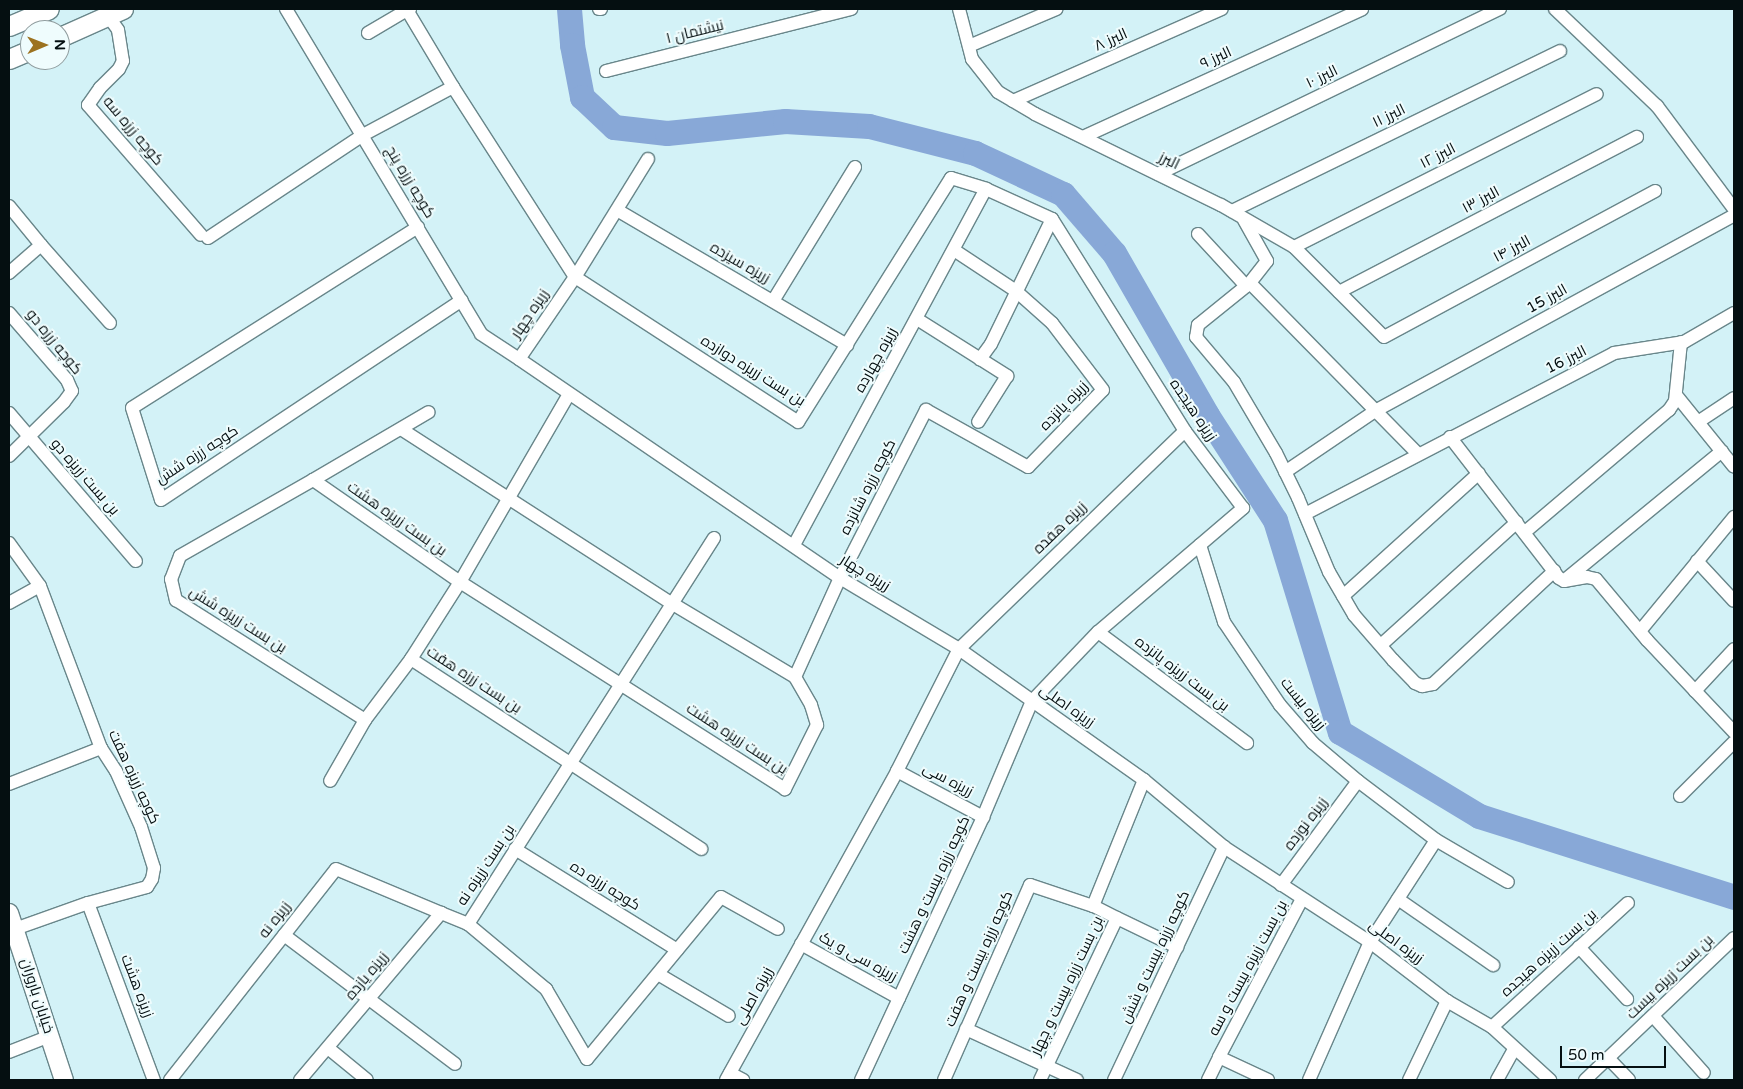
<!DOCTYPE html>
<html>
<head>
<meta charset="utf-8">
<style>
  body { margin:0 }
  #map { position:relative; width:1743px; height:1089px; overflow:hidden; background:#d3f2f7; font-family:"Varela Round",Cairo,sans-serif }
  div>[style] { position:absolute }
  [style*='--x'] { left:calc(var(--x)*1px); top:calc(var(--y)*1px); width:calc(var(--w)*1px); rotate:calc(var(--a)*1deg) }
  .river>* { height:25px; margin:-12.5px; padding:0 12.5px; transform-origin:12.5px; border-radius:12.5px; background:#88a8d7 }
  .roads { filter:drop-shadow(1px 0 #69868a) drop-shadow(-1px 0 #69868a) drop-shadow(0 1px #69868a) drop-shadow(0 -1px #69868a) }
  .street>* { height:12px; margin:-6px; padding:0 6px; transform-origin:6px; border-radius:6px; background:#fff }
  .secondary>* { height:18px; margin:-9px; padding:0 9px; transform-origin:9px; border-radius:9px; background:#fff }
  .primary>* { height:19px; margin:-9.5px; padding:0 9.5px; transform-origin:9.5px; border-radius:9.5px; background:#fff }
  span { translate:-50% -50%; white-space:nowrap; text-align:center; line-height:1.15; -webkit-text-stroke:4px #effcfd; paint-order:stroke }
  .street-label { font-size:15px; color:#050f11 }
  .frame { position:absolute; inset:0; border:10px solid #050f11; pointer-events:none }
  .north { position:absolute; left:20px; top:20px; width:50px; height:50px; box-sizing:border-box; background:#effcfd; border:1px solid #919d9f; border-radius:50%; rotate:89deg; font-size:14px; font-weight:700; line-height:20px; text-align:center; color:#050f11 }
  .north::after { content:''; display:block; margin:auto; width:18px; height:22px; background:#9c7220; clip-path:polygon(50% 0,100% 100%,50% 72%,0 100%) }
  .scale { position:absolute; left:1560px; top:1046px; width:106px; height:22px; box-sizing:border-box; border:2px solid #050f11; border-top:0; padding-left:6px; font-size:15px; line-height:18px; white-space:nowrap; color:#050f11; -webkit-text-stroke:4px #effcfd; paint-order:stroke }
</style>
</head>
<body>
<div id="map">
  <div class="river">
    <i style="--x:569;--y:9;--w:36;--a:85"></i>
    <i style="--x:572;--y:45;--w:53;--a:79.1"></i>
    <i style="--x:582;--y:97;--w:44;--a:43.2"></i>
    <i style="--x:614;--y:127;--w:53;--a:6.5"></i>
    <i style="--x:667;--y:133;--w:119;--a:-5.8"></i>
    <i style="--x:785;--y:121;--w:84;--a:3.4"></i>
    <i style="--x:869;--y:126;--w:109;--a:14.3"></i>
    <i style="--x:975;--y:153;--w:97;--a:25"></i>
    <i style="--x:1063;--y:194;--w:78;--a:49.2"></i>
    <i style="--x:1114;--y:253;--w:187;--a:60.1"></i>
    <i style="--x:1207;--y:415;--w:125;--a:57.1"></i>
    <i style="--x:1275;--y:520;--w:222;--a:73"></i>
    <i style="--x:1340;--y:732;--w:162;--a:31.1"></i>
    <i style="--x:1479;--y:816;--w:268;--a:17.6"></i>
  </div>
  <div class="roads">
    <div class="street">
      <i style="--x:286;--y:9;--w:379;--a:59"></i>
      <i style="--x:481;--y:334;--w:45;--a:33.3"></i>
      <i style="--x:410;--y:9;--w:3;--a:162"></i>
      <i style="--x:407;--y:10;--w:90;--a:59.1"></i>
      <i style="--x:599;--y:9;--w:2;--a:0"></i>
      <i style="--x:959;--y:9;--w:52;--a:75.4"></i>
      <i style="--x:972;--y:59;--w:42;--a:51.8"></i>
      <i style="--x:998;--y:92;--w:43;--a:30.7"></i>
      <i style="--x:1035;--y:114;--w:207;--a:26.1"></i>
      <i style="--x:1221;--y:205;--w:84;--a:29.9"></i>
      <i style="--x:1294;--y:247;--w:127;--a:45"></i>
      <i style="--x:1384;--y:337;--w:308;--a:-28.3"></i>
      <i style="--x:1555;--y:9;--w:141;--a:43.6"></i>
      <i style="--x:1657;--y:106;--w:129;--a:53.2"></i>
      <i style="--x:108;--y:16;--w:17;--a:54"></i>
      <i style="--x:118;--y:30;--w:31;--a:81"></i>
      <i style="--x:123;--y:61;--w:9;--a:117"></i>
      <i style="--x:119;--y:69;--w:27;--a:135"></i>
      <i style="--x:100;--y:88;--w:21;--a:125"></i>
      <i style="--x:88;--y:105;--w:172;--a:49"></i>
      <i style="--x:368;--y:33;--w:45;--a:-30.5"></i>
      <i style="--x:969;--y:46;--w:95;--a:-23"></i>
      <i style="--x:606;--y:71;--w:253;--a:-14.2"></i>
      <i style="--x:1013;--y:101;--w:228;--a:-23.8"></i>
      <i style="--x:1083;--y:137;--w:307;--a:-24.6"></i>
      <i style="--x:648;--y:159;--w:139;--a:121.7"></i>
      <i style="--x:575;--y:277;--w:266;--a:33"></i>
      <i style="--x:798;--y:422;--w:288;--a:-57.9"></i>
      <i style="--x:951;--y:178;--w:37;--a:17"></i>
      <i style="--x:986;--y:189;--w:72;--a:24.4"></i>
      <i style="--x:1158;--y:174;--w:380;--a:-25.8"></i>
      <i style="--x:9;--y:206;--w:50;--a:50.6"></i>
      <i style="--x:41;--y:245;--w:43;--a:138.8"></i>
      <i style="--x:617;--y:210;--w:267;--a:30.4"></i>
      <i style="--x:1232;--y:211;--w:365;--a:-26"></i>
      <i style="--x:1244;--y:220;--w:47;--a:60.7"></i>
      <i style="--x:1267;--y:261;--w:28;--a:128"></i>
      <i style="--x:1250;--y:283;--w:67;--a:141.1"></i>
      <i style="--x:1198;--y:325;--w:12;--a:99"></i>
      <i style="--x:1196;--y:337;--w:59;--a:49.8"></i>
      <i style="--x:1234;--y:382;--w:82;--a:59.4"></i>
      <i style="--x:1276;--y:453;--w:50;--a:63.9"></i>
      <i style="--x:1298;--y:498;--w:80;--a:67.3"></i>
      <i style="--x:1329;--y:572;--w:50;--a:59.8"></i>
      <i style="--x:1354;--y:615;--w:60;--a:49.1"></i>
      <i style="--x:1393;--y:660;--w:32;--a:46"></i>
      <i style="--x:1415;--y:683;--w:8;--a:23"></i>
      <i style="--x:1422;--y:686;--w:11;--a:-10"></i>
      <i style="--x:1433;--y:684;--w:166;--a:-43"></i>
      <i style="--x:418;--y:227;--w:338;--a:147.7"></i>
      <i style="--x:132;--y:408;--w:96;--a:72.5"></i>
      <i style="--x:161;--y:500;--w:361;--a:-33.6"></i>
      <i style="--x:1198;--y:234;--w:71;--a:47.3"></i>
      <i style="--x:208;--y:238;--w:186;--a:-33.6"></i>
      <i style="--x:363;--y:135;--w:102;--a:-28.1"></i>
      <i style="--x:453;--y:87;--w:226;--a:57.3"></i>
      <i style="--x:575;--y:277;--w:99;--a:124.3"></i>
      <i style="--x:519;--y:359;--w:389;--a:34.3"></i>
      <i style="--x:840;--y:578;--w:139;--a:30.8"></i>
      <i style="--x:959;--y:649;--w:314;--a:-44"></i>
      <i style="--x:41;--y:245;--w:104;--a:48.5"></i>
      <i style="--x:1294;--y:247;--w:339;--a:-26.8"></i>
      <i style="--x:1250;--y:283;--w:238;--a:45.5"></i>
      <i style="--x:1339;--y:292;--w:336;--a:-27.5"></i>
      <i style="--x:773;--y:301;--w:157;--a:-58.5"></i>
      <i style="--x:9;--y:313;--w:89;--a:49.1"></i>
      <i style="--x:67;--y:380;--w:12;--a:66"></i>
      <i style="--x:72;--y:391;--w:14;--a:126"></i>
      <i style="--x:64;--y:402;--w:77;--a:135.5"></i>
      <i style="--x:917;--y:319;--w:107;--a:32.3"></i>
      <i style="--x:1007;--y:376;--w:54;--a:122.2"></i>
      <i style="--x:569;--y:394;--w:217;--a:120.1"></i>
      <i style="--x:460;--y:582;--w:91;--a:122.5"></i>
      <i style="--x:411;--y:659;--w:347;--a:33.2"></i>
      <i style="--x:1676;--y:395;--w:92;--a:51.1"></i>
      <i style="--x:9;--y:413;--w:195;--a:49.4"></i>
      <i style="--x:1698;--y:422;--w:43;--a:-33.7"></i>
      <i style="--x:401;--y:429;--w:323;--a:32.8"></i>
      <i style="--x:673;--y:604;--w:142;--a:30.9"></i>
      <i style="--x:795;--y:677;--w:32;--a:60"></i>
      <i style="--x:811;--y:705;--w:21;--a:73"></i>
      <i style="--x:817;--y:725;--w:72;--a:116.6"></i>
      <i style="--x:785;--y:789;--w:385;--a:-147.5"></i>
      <i style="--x:460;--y:582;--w:179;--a:-145.2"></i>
      <i style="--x:313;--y:480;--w:134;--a:-30.4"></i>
      <i style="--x:1450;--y:437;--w:178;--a:52.3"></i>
      <i style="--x:1559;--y:578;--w:6;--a:31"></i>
      <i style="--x:1564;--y:581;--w:23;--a:-10"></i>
      <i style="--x:1587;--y:577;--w:9;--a:13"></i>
      <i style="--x:1596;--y:579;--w:80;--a:50.1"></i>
      <i style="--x:1647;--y:640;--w:127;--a:46.6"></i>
      <i style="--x:1285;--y:472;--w:109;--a:-34.1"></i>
      <i style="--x:1375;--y:411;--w:409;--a:-28.6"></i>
      <i style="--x:313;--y:480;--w:153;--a:150.3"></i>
      <i style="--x:180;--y:556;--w:25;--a:111"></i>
      <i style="--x:171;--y:579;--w:22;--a:77"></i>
      <i style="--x:176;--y:600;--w:224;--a:32.4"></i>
      <i style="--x:365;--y:720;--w:70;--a:119.8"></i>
      <i style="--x:1305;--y:514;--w:348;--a:-27.5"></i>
      <i style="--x:1614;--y:353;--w:71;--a:-8.9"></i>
      <i style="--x:1684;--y:342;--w:58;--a:-30.1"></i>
      <i style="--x:1525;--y:532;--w:189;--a:-40.3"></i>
      <i style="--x:1669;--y:410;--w:11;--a:-56"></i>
      <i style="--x:1675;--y:401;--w:59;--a:-84.2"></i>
      <i style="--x:714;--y:538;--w:458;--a:122.5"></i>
      <i style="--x:468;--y:924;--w:102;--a:39.8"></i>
      <i style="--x:546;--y:989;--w:81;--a:59.6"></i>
      <i style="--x:587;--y:1059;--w:210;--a:-50.4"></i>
      <i style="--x:721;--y:897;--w:65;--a:29.3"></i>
      <i style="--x:9;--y:543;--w:53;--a:54.2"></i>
      <i style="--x:794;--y:545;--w:404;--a:-61.7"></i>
      <i style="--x:1200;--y:545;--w:81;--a:72.7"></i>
      <i style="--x:1224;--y:622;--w:100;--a:56"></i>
      <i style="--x:1280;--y:705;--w:50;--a:49"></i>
      <i style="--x:1313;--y:743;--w:59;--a:40.2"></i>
      <i style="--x:1358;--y:781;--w:98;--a:37.1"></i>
      <i style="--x:1697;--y:561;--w:54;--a:47.2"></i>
      <i style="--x:1565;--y:580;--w:203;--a:-39.4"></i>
      <i style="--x:1343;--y:596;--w:183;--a:-42.1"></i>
      <i style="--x:9;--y:603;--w:35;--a:-29"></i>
      <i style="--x:40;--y:586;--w:173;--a:69.4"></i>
      <i style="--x:101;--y:748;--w:27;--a:57"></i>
      <i style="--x:116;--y:771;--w:61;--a:65.9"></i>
      <i style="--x:141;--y:827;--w:43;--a:72.4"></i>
      <i style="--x:154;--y:868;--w:11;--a:100"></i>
      <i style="--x:152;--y:879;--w:9;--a:122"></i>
      <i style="--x:147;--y:887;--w:61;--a:164.8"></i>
      <i style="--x:88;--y:903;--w:84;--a:160.5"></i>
      <i style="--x:1640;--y:631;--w:148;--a:-50.5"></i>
      <i style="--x:1098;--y:632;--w:186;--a:36.7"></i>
      <i style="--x:1381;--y:645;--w:183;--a:-42.1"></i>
      <i style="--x:795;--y:677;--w:109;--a:-65.6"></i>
      <i style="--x:840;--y:578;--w:189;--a:-62.9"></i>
      <i style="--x:926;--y:410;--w:117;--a:29.2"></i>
      <i style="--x:1028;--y:467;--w:107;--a:-45.8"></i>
      <i style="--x:1103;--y:390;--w:84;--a:-127.3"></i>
      <i style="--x:1052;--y:323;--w:48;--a:-138.4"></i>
      <i style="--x:1016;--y:291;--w:74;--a:-146.5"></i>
      <i style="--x:1695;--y:691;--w:57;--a:-47.1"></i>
      <i style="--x:365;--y:720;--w:76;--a:-53"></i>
      <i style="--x:897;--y:771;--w:98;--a:28.1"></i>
      <i style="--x:9;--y:784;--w:99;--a:-21.4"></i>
      <i style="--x:1680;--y:796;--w:76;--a:-45"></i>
      <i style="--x:515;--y:849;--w:191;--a:31.9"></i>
      <i style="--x:1281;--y:885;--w:129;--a:-53.5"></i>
      <i style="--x:1398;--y:899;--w:116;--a:34.8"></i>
      <i style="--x:88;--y:903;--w:189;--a:69.6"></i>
      <i style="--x:1117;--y:918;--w:67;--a:25.8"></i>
      <i style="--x:284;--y:935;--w:214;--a:37"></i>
      <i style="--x:801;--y:944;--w:112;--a:28.9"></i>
      <i style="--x:1579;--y:947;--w:71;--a:47.3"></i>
      <i style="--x:658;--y:974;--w:82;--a:30.6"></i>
      <i style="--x:1653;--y:1016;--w:76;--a:48.2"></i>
      <i style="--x:1492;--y:1027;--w:184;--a:-42.4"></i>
      <i style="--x:966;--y:1029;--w:122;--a:24.7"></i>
      <i style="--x:328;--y:1048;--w:50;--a:39.4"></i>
      <i style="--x:9;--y:1052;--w:44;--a:-21.3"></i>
      <i style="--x:1608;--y:1058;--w:30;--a:46"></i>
      <i style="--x:730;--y:1073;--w:15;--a:28"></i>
      <i style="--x:170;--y:1080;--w:268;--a:-51.8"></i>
      <i style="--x:336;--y:869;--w:114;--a:22.7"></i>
      <i style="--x:300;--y:1080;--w:219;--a:-49.8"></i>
      <i style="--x:441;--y:913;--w:29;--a:22"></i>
      <i style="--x:726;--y:1080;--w:353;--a:-61"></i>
      <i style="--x:897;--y:771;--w:137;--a:-63.1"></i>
      <i style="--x:959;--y:649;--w:227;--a:35.3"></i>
      <i style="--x:1144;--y:780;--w:104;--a:39.9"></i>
      <i style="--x:1224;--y:847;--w:174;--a:33.1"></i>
      <i style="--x:1370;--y:942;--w:97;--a:37.5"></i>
      <i style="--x:1447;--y:1001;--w:52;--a:30"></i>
      <i style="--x:1492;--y:1027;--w:79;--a:42.4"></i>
      <i style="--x:861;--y:1080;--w:290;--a:-65.1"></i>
      <i style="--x:983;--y:817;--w:126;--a:-67.1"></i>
      <i style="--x:1032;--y:701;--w:95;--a:-46.3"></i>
      <i style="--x:1098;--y:632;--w:191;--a:-40.5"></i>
      <i style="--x:1243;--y:508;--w:96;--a:-127"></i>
      <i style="--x:1185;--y:431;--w:250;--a:-122.1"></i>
      <i style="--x:1052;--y:219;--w:139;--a:116"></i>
      <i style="--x:991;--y:344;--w:19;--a:126"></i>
      <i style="--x:944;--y:1080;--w:213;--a:-66.2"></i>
      <i style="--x:1030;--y:885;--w:66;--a:18.4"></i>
      <i style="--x:1040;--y:1080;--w:179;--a:-64.6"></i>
      <i style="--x:1117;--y:918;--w:27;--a:-153"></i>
      <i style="--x:1093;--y:906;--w:136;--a:-68"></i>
      <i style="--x:1114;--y:1080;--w:258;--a:-64.7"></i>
      <i style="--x:1208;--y:1080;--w:25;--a:-64"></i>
      <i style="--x:1268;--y:1080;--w:54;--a:-154.9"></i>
      <i style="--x:1219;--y:1057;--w:178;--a:-62.3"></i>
      <i style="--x:1309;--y:1080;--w:151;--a:-66.2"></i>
      <i style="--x:1370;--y:942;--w:121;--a:-57.1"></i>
      <i style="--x:1436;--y:840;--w:83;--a:30.3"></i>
      <i style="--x:1409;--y:1080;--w:88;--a:-64.3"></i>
      <i style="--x:1497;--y:1080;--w:35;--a:-61"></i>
      <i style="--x:1585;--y:1080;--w:206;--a:-43.6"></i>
    </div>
    <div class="secondary">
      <i style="--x:9;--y:913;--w:176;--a:71.8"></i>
    </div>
    <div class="primary">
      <i style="--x:9;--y:26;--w:43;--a:-23"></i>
      <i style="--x:60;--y:37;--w:69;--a:-24"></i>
      <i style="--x:9;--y:59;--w:23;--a:-23"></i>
    </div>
  </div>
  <div class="street-label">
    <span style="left:695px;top:32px;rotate:-14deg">نيشتمان ۱</span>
    <span style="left:1111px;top:40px;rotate:-24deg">البرز ۸</span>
    <span style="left:1216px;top:58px;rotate:-25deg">البرز ۹</span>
    <span style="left:1322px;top:77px;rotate:-26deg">البرز ۱۰</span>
    <span style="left:1389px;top:116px;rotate:-26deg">البرز ۱۱</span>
    <span style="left:133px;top:131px;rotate:50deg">کوچه زرزه سه</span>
    <span style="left:1438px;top:156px;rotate:-27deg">البرز ۱۲</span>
    <span style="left:1169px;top:161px;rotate:26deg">البرز</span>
    <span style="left:410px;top:182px;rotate:59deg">کوچه زرزه پنج</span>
    <span style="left:1481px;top:200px;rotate:-28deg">البرز ۱۳</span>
    <span style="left:1512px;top:249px;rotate:-28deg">البرز ۱۴</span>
    <span style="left:740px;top:263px;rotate:30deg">زریزه سیزده</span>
    <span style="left:1547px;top:299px;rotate:-29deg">البرز 15</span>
    <span style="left:530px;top:314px;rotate:-56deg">زریزه چهار</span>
    <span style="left:54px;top:342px;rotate:51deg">کوچه زرزه دو</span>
    <span style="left:876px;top:360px;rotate:-61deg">زریزه چهارده</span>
    <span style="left:1566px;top:360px;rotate:-27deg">البرز 16</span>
    <span style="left:753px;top:371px;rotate:32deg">بن بست زریزه دوازده</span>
    <span style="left:1064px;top:406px;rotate:-46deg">زریزه پانزده</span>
    <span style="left:1193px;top:410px;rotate:56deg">زریزه هیجده</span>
    <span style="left:197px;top:455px;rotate:-33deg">کوچه زرزه شش</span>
    <span style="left:85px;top:477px;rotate:49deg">بن بست زریزه دو</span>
    <span style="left:868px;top:487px;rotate:-63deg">کوچه زرزه شانزده</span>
    <span style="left:397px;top:519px;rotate:35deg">بن بست زریزه هشت</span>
    <span style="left:1060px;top:528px;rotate:-44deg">زریزه هفده</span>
    <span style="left:865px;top:573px;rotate:32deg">زریزه چهار</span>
    <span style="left:238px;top:620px;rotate:32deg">بن بست زریزه شش</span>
    <span style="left:1182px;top:674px;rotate:37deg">بن بست زریزه پانزده</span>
    <span style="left:474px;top:680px;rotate:33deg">بن بست زرزه هفت</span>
    <span style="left:1303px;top:704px;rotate:51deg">زریزه بیست</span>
    <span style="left:1067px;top:706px;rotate:35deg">زریزه اصلی</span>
    <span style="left:737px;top:739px;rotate:33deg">بن بست زریزه هشت</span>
    <span style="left:134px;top:777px;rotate:65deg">کوچه زریزه هفت</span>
    <span style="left:948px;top:780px;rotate:28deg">زریزه سی</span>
    <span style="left:1306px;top:824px;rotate:-53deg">زریزه نوزده</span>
    <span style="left:486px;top:865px;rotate:-57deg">بن بست زریزه نه</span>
    <span style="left:934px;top:885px;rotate:-65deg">کوچه زرزه بیست و هشت</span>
    <span style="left:605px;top:886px;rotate:32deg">کوچه زرزه ده</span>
    <span style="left:275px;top:920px;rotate:-52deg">زریزه نه</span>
    <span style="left:1396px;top:942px;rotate:36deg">زریزه اصلی</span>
    <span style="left:1549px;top:953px;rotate:-42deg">بن بست زریزه هیجده</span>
    <span style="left:858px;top:957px;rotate:29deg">زریزه سی و یک</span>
    <span style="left:1155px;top:957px;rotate:-65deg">کوچه زرزه بیست و شش</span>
    <span style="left:979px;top:959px;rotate:-66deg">کوچه زرزه بیست و هفت</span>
    <span style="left:1248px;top:968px;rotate:-62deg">بن بست زریزه بیست و سه</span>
    <span style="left:367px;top:976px;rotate:-50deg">زریزه یازده</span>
    <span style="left:1670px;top:977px;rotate:-44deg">بن بست زریزه بیست</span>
    <span style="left:137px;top:986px;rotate:69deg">زریزه هشت</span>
    <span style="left:1067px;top:986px;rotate:-65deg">بن بست زرزه بیست و چهار</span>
    <span style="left:37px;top:996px;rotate:72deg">خیابان باروران</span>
    <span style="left:754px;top:996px;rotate:-61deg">زریزه اصلی</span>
  </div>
  <div class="frame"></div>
  <div class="north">N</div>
  <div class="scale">50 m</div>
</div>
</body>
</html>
